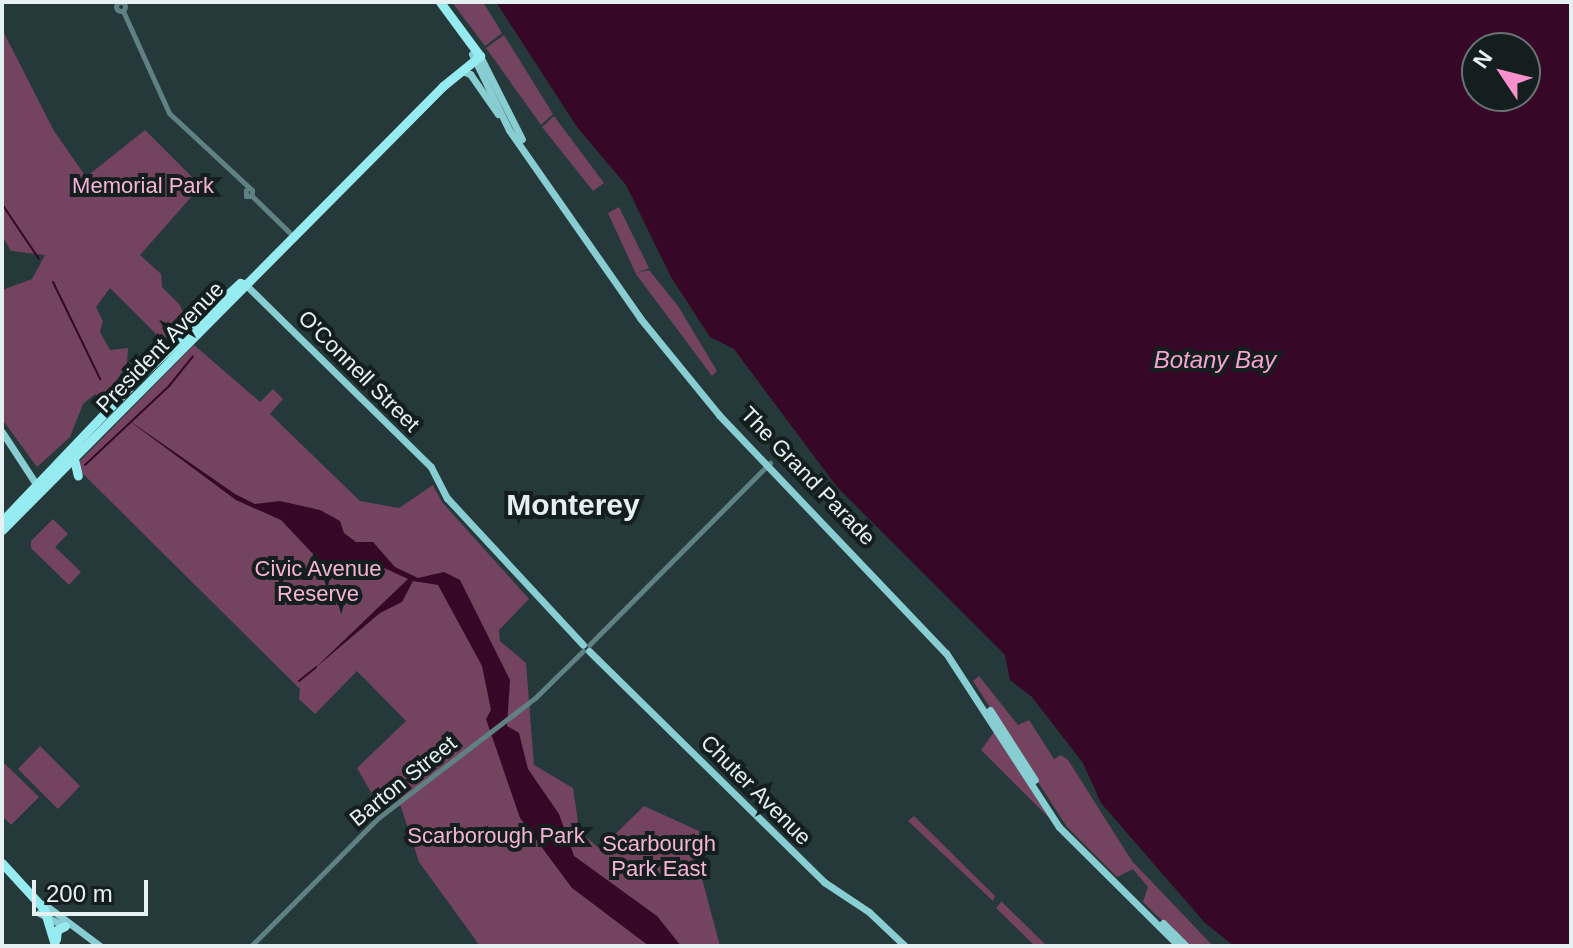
<!DOCTYPE html>
<html>
<head>
<meta charset="utf-8">
<style>
  body { margin:0 }
  #map { position:relative; width:1573px; height:948px; overflow:hidden; background:#25383a; font-family:Arial,sans-serif }
  div>[style] { position:absolute }
  [style*='--x'] { left:calc(var(--x)*1px); top:calc(var(--y)*1px); width:calc(var(--w)*1px); rotate:calc(var(--a)*1deg) }
  .green>* { inset:0; background:#74435f }
  .water>* { inset:0; background:#360726 }
  .stream>* { height:2px; margin:-1px; padding:0 1px; transform-origin:1px; border-radius:1px; background:#360726 }
  .minor>* { height:5px; margin:-2.5px; padding:0 2.5px; transform-origin:2.5px; border-radius:2.5px; background:#608183 }
  .minor>.ring { margin:-2.5px; padding:0; box-sizing:content-box; background:none; border:5px solid #608183; border-radius:50% }
  .major>* { height:7px; margin:-3.5px; padding:0 3.5px; transform-origin:3.5px; border-radius:3.5px; background:#87cdd2 }
  .highway>* { height:9px; margin:-4.5px; padding:0 4.5px; transform-origin:4.5px; border-radius:4.5px; background:#96ebf1 }
  span { translate:-50% -50%; white-space:nowrap; text-align:center; line-height:1.15; -webkit-text-stroke:8px #151e1f; paint-order:stroke }
  .park-label { font-size:22px; color:#f6b3d7 }
  .street-label { font-size:22px; color:#e4f0f1 }
  .water-label { font-size:24px; color:#f5a3d0; font-style:italic }
  .district-label { font-size:30px; color:#e4f0f1; font-weight:700 }
  .frame { position:absolute; inset:0; border:4px solid #e4f0f1; pointer-events:none }
  .north { position:absolute; left:1461px; top:32px; width:80px; height:80px; box-sizing:border-box; background:#151e1f; border:2px solid #687273; border-radius:50%; rotate:305deg; font-size:22px; font-weight:700; line-height:32px; text-align:center; color:#e4f0f1 }
  .north::after { content:''; display:block; margin:auto; width:28px; height:36px; background:#f890cc; clip-path:polygon(50% 0,100% 100%,50% 72%,0 100%) }
  .scale { position:absolute; left:32px; top:880px; width:116px; height:36px; box-sizing:border-box; border:4px solid #e4f0f1; border-top:0; padding-left:10px; font-size:24px; line-height:28px; white-space:nowrap; color:#e4f0f1; -webkit-text-stroke:6px #151e1f; paint-order:stroke }
</style>
</head>
<body>
<div id="map">
  <div class="green">
    <i style="clip-path:polygon(452px 2px,483px 2px,502px 33px,485px 46px)"></i>
    <i style="clip-path:polygon(2px 29px,54px 131px,86px 177px,145px 130px,201px 186px,140px 255px,161px 274px,162px 287px,180px 305px,185px 318px,195px 308px,199px 312px,174px 336px,161px 339px,110px 288px,96px 307px,103px 321px,100px 332px,110px 350px,128px 348px,127px 365px,105px 396px,99px 399px,95px 394px,83px 404px,70px 437px,37px 467px,2px 419px,2px 290px,32px 279px,45px 255px,11px 251px,2px 236px)"></i>
    <i style="clip-path:polygon(504px 35px,553px 114px,541px 125px,486px 48px)"></i>
    <i style="clip-path:polygon(554px 116px,604px 183px,593px 191px,542px 127px)"></i>
    <i style="clip-path:polygon(619px 207px,649px 268px,637px 273px,649px 270px,678px 306px,717px 371px,712px 376px,636px 274px,608px 213px)"></i>
    <i style="clip-path:polygon(194px 345px,260px 402px,273px 389px,283px 399px,270px 414px,360px 501px,399px 508px,433px 485px,442px 502px,529px 599px,499px 630px,500px 641px,526px 663px,534px 765px,573px 788px,578px 821px,574px 827px,600px 849px,644px 806px,699px 831px,700px 871px,720px 946px,480px 946px,419px 862px,397px 795px,380px 808px,357px 768px,406px 721px,357px 671px,315px 714px,299px 699px,300px 689px,75px 466px)"></i>
    <i style="clip-path:polygon(53px 519px,68px 534px,55px 547px,81px 572px,69px 585px,31px 548px,31px 541px)"></i>
    <i style="clip-path:polygon(979px 676px,1018px 725px,1029px 720px,1054px 759px,1061px 755px,1068px 760px,1132px 861px,1213px 946px,1188px 946px,1143px 902px,1148px 887px,1133px 869px,1117px 877px,1067px 827px,973px 681px)"></i>
    <i style="clip-path:polygon(994px 732px,1049px 818px,981px 750px)"></i>
    <i style="clip-path:polygon(40px 746px,80px 786px,58px 809px,18px 769px)"></i>
    <i style="clip-path:polygon(2px 761px,39px 797px,11px 825px,2px 816px)"></i>
    <i style="clip-path:polygon(914px 816px,995px 896px,993px 901px,908px 821px)"></i>
    <i style="clip-path:polygon(1001px 902px,1002px 902px,1047px 946px,1035px 946px,996px 908px)"></i>
  </div>
  <div class="water">
    <i style="clip-path:polygon(evenodd,496px 2px,1571px 2px,1571px 946px,1234px 946px,1205px 923px,1101px 803px,1083px 763px,1032px 697px,1010px 680px,1005px 655px,837px 487px,734px 349px,710px 337px,671px 277px,626px 185px,577px 127px,496px 2px,1477px 48px,1525px 48px,1525px 96px,1477px 96px,1477px 48px)"></i>
    <i style="clip-path:polygon(124px 417px,235px 494px,255px 504px,280px 501px,320px 510px,340px 521px,344px 533px,356px 542px,373px 542px,395px 567px,418px 578px,444px 572px,460px 580px,510px 680px,507px 726px,519px 733px,528px 769px,559px 814px,574px 856px,657px 916px,681px 946px,649px 946px,572px 888px,520px 818px,486px 719px,491px 710px,482px 666px,438px 585px,413px 581px,402px 602px,380px 613px,314px 669px,408px 579px,382px 567px,352px 580px,330px 572px,281px 520px,236px 500px)"></i>
  </div>
  <div class="stream">
    <i style="--x:2;--y:204;--w:66;--a:56.1"></i>
    <i style="--x:53;--y:282;--w:108;--a:64.1"></i>
    <i style="--x:85;--y:465;--w:115;--a:-43.2"></i>
    <i style="--x:169;--y:386;--w:38;--a:-51"></i>
    <i style="--x:299;--y:681;--w:22;--a:-39"></i>
  </div>
  <div class="minor">
    <i class="ring" style="left:116.5px;top:2.5px;width:4px;height:4px"></i>
    <i style="--x:123;--y:11;--w:112;--a:65.7"></i>
    <i style="--x:169;--y:113;--w:113;--a:42.9"></i>
    <i style="--x:252;--y:190;--w:6;--a:90"></i>
    <i style="--x:252;--y:196;--w:6;--a:180"></i>
    <i style="--x:246;--y:196;--w:6;--a:-90"></i>
    <i style="--x:252;--y:196;--w:60;--a:44.3"></i>
    <i style="--x:589;--y:645;--w:257;--a:-45.2"></i>
    <i style="--x:251;--y:946;--w:180;--a:-45.2"></i>
    <i style="--x:378;--y:818;--w:199;--a:-37.4"></i>
    <i style="--x:536;--y:697;--w:66;--a:-44.4"></i>
  </div>
  <div class="major">
    <i style="--x:472;--y:54;--w:85;--a:64"></i>
    <i style="--x:509;--y:130;--w:229;--a:55.1"></i>
    <i style="--x:640;--y:318;--w:125;--a:50.8"></i>
    <i style="--x:719;--y:415;--w:329;--a:46.4"></i>
    <i style="--x:946;--y:653;--w:207;--a:57"></i>
    <i style="--x:1059;--y:827;--w:169;--a:44.8"></i>
    <i style="--x:480;--y:56;--w:93;--a:63.2"></i>
    <i style="--x:462;--y:71;--w:9;--a:21"></i>
    <i style="--x:470;--y:74;--w:49;--a:55"></i>
    <i style="--x:244;--y:283;--w:262;--a:44.5"></i>
    <i style="--x:431;--y:467;--w:35;--a:63"></i>
    <i style="--x:447;--y:498;--w:200;--a:47.2"></i>
    <i style="--x:2;--y:432;--w:66;--a:56.8"></i>
    <i style="--x:589;--y:651;--w:330;--a:44.5"></i>
    <i style="--x:824;--y:882;--w:54;--a:33.7"></i>
    <i style="--x:869;--y:912;--w:50;--a:43.4"></i>
    <i style="--x:990;--y:710;--w:83;--a:57.3"></i>
    <i style="--x:44;--y:904;--w:70;--a:36.9"></i>
    <i style="--x:39;--y:913;--w:27;--a:27"></i>
    <i style="--x:1163;--y:923;--w:33;--a:45"></i>
  </div>
  <div class="highway">
    <i style="--x:74;--y:459;--w:17;--a:77"></i>
    <i style="--x:2;--y:521;--w:196;--a:-46.4"></i>
    <i style="--x:137;--y:379;--w:141;--a:-43"></i>
    <i style="--x:2;--y:530;--w:626;--a:-45.19"></i>
    <i style="--x:443;--y:86;--w:48;--a:-39"></i>
    <i style="--x:480;--y:56;--w:67;--a:-126.5"></i>
    <i style="--x:2;--y:863;--w:62;--a:47.6"></i>
    <i style="--x:44;--y:909;--w:39;--a:73"></i>
    <i style="--x:56;--y:939;--w:9;--a:-84"></i>
    <i style="--x:57;--y:930;--w:9;--a:-27"></i>
  </div>
  <div class="park-label">
    <span style="left:143px;top:186px">Memorial Park</span>
    <span style="left:318px;top:581px">Civic Avenue<br>Reserve</span>
    <span style="left:496px;top:836px">Scarborough Park</span>
    <span style="left:659px;top:856px">Scarbourgh<br>Park East</span>
  </div>
  <div class="street-label">
    <span style="left:160px;top:347px;rotate:-46deg">President Avenue</span>
    <span style="left:359px;top:371px;rotate:45deg">O'Connell Street</span>
    <span style="left:808px;top:476px;rotate:46deg">The Grand Parade</span>
    <span style="left:403px;top:781px;rotate:-39deg">Barton Street</span>
    <span style="left:756px;top:790px;rotate:45deg">Chuter Avenue</span>
  </div>
  <div class="water-label">
    <span style="left:1215px;top:360px">Botany Bay</span>
  </div>
  <div class="district-label">
    <span style="left:573px;top:505px">Monterey</span>
  </div>
  <div class="frame"></div>
  <div class="north">N</div>
  <div class="scale">200 m</div>
</div>
</body>
</html>
